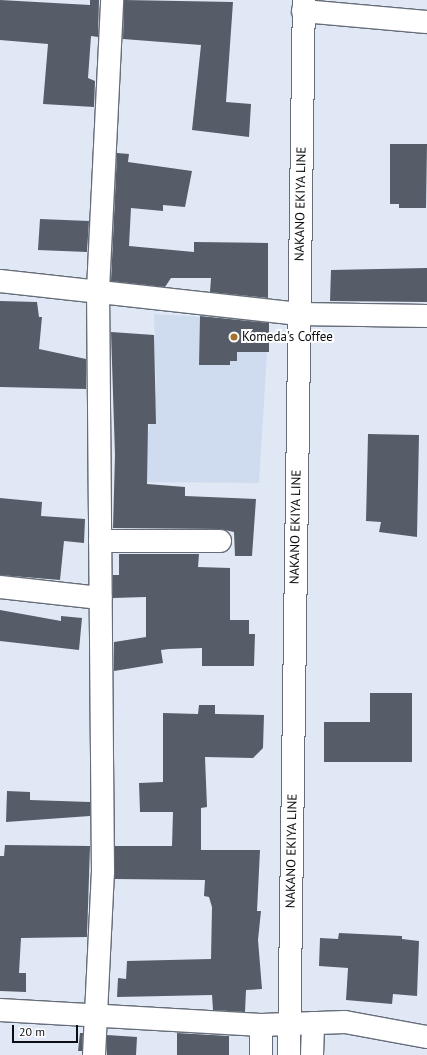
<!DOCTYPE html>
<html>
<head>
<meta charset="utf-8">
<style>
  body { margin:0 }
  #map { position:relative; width:427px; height:1055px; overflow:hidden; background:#e0e8f6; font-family:"PT Sans",sans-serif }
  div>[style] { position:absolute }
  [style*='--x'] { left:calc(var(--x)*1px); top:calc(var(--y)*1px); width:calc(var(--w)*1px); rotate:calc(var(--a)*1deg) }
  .built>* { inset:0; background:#cfdcef }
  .building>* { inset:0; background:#565d68 }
  .roads { filter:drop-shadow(1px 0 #666d79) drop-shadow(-1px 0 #666d79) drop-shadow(0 1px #666d79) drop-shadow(0 -1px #666d79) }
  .minor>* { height:22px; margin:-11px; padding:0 11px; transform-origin:11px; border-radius:11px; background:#fff }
  .major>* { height:22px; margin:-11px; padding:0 11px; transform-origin:11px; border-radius:11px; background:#fff }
  .dots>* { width:11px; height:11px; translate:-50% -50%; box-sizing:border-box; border:2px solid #fff; border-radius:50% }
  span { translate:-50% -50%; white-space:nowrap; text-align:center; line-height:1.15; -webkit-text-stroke:4px #fff; paint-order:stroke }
  .street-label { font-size:13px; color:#0a0d11 }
  .poi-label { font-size:13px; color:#0a0d11 }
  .left { translate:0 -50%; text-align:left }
  .scale { position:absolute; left:12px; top:1025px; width:66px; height:18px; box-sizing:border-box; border:2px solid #0a0d11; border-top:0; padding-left:5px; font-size:12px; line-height:14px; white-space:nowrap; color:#0a0d11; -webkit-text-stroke:3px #fff; paint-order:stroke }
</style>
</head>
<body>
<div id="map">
  <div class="built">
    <i style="clip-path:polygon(154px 314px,269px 321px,259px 483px,139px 482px,156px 391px)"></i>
  </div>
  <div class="building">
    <i style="clip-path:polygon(0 0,90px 5px,90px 0,99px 0,98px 37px,91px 36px,88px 78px,95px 81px,94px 107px,43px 104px,48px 44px,0 40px)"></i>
    <i style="clip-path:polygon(124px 0,233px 2px,226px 102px,251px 104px,249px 137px,192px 130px,201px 45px,123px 39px)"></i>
    <i style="clip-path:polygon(390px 144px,427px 144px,426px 208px,399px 208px,399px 204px,390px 204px)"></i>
    <i style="clip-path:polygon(117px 153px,129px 154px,128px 162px,192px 171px,185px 207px,163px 205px,163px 211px,131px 208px,129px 246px,194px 252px,194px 242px,268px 243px,268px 298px,210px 292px,211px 278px,171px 278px,165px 287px,111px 281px)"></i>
    <i style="clip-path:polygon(40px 219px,89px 221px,87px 252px,38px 250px)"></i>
    <i style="clip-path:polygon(427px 268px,427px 302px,330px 301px,331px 270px)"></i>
    <i style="clip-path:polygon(0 301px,37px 302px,39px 317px,42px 317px,39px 349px,86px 359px,86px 389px,0 387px)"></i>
    <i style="clip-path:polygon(200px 316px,269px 323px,269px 352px,237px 352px,237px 361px,230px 361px,230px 365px,199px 365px)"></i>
    <i style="clip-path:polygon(111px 332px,154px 335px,156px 424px,148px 424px,147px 484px,185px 487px,185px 496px,256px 499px,252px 556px,235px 556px,234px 532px,220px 529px,113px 528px,115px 455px)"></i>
    <i style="clip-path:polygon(368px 434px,419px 435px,417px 537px,379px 532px,381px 522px,366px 521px)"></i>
    <i style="clip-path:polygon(0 498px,42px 502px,41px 516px,85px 519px,84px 543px,64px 541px,60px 580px,0 575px)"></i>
    <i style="clip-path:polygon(119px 554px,199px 554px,198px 567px,230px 568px,230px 620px,249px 620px,249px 634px,255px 634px,254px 666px,202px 666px,202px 648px,169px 649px,161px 650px,163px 663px,114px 671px,114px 642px,146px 637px,146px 597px,113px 598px,113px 575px,119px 575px)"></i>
    <i style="clip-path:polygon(0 610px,61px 621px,61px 616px,82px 618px,79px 650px,0 641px)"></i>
    <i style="clip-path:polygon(370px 693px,412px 693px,412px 762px,324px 762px,324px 722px,370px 722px)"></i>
    <i style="clip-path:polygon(199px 705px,215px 705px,215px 714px,264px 715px,263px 748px,253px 758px,205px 757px,207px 807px,201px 808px,201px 850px,260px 850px,257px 911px,261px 911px,258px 940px,262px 989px,246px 990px,245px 1012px,213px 1010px,212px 995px,117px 997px,118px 978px,126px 979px,127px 961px,211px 959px,212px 907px,209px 897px,204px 896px,205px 880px,115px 879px,115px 846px,172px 846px,173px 812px,140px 812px,139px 783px,163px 782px,163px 713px,198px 714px)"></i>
    <i style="clip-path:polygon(7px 791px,30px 792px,30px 800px,90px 802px,90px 816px,6px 822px)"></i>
    <i style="clip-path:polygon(5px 845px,90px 846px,87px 937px,21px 938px,19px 973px,26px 973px,26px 992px,0 991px,0 856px,4px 856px)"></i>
    <i style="clip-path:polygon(339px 933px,402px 936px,402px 939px,419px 941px,417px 996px,393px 994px,392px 1004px,346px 1000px,348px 968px,319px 966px,320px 938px,338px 939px)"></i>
    <i style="clip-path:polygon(80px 1033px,83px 1033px,82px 1051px,78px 1051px)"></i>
    <i style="clip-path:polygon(177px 1033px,229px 1036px,229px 1055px,177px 1055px)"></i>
    <i style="clip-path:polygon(107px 1035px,137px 1037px,136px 1055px,107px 1055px)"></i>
  </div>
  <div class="roads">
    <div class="minor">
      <i style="--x:303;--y:11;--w:124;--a:5.1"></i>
      <i style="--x:0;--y:281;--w:301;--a:6.3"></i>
      <i style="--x:299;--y:314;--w:128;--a:0.9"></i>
      <i style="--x:100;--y:541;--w:120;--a:0"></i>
      <i style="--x:0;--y:587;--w:101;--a:6.3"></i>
      <i style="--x:0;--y:1010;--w:261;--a:3.3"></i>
      <i style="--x:261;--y:1025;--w:84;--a:-2"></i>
      <i style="--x:345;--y:1022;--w:83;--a:10.4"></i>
      <i style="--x:94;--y:1055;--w:183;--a:-87.2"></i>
      <i style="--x:103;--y:872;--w:582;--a:-90.49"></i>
      <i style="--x:98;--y:290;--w:290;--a:-87.2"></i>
      <i style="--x:261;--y:1055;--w:30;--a:-90"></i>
      <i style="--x:312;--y:1055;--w:32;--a:-88"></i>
    </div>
    <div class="major">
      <i style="--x:289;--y:1055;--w:1055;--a:-89.19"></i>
    </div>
  </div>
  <div class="dots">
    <i style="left:234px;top:337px;background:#a7722b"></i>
  </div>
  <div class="street-label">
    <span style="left:301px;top:204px;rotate:-89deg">NAKANO EKIYA LINE</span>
    <span style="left:296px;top:527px;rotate:-89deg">NAKANO EKIYA LINE</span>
    <span style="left:292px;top:851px;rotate:-89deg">NAKANO EKIYA LINE</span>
  </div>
  <div class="poi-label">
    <span class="left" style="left:242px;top:337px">Komeda's Coffee</span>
  </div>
  <div class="scale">20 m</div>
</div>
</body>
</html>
